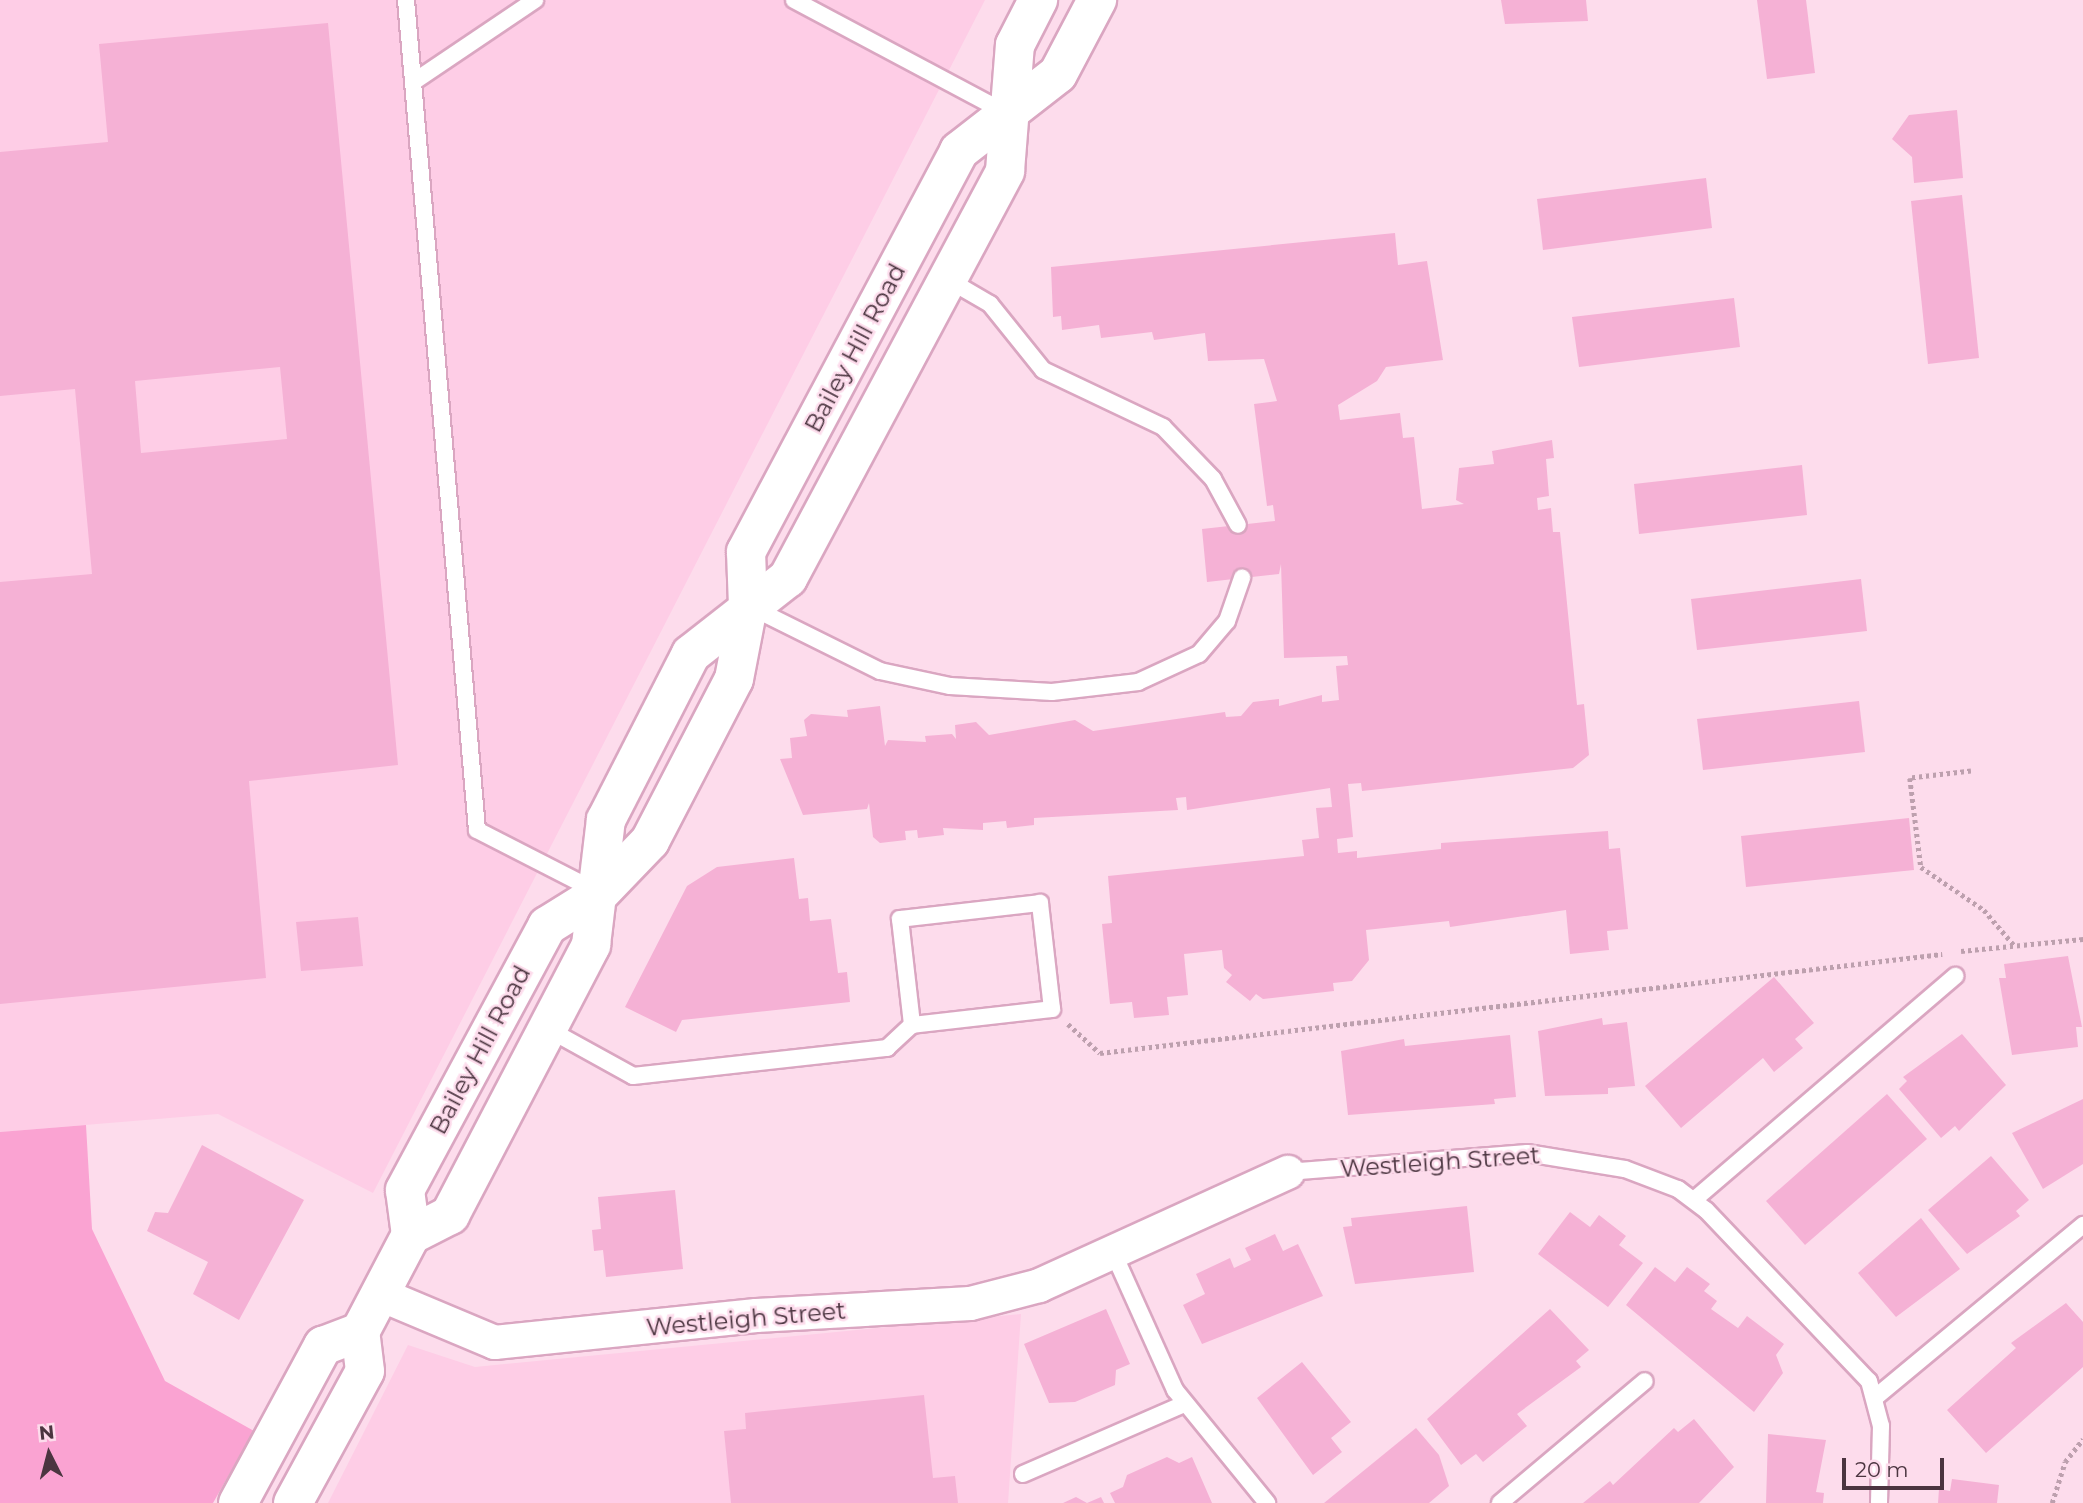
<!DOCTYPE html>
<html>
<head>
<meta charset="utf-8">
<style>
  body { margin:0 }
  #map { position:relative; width:2083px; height:1503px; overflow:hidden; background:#fddcec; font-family:Montserrat,sans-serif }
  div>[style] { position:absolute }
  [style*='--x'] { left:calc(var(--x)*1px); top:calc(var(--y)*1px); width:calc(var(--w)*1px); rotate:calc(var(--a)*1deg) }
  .built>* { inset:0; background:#fecde6 }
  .green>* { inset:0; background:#faa3d2 }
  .building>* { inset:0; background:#f5b1d5 }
  .path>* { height:4.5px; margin-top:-2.25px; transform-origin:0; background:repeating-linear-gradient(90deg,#bda0ae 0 3.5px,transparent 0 7px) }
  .roads { filter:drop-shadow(2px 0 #daa6c1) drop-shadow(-2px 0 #daa6c1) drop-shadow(0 2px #daa6c1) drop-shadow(0 -2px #daa6c1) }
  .service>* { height:16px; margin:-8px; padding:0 8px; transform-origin:8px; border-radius:8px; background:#fff }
  .minor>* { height:33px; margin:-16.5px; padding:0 16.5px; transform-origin:16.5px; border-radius:16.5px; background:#fff }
  .secondary>* { height:38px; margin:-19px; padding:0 19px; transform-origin:19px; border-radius:19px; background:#fff }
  span { translate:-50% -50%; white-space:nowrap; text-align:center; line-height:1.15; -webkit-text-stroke:5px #fddcec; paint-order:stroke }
  .street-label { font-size:24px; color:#4b3540 }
  .north { position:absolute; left:14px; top:1419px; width:70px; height:70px; -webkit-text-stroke:5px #fddcec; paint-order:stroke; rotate:354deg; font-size:19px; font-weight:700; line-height:28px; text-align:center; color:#4b3540 }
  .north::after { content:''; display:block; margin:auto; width:24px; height:32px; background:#4b3540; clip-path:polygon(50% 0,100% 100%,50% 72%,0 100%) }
  .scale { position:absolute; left:1842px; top:1458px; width:102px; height:32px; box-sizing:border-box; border:4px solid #4b3540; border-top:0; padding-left:9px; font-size:21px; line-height:24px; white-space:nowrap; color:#4b3540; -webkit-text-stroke:5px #fddcec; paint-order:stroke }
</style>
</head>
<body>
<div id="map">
  <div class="built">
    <i style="clip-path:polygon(0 0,985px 0,373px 1193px,218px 1114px,0 1132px)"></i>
    <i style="clip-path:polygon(1021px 1314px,1008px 1503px,328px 1503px,408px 1345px,475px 1367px)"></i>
  </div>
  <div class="green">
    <i style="clip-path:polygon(86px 1125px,92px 1229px,165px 1381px,254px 1431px,213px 1503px,0 1503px,0 1132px)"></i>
  </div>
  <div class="building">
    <i style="clip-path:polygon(1501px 0,1586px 0,1588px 21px,1505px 24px)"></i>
    <i style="clip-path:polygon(1757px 0,1806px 0,1815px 73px,1767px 79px)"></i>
    <i style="clip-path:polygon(evenodd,328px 23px,398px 765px,249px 781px,266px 978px,0 1004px,0 582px,92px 574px,75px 389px,0 396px,0 152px,108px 142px,99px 44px,328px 23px,280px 367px,287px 439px,141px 453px,135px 381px,280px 367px)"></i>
    <i style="clip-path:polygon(1957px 110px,1963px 178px,1914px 183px,1912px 157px,1892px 139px,1909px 115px)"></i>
    <i style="clip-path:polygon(1706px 178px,1712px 228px,1543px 250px,1537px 199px)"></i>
    <i style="clip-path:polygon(1962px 195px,1979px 358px,1928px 364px,1911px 201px)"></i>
    <i style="clip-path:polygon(1395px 233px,1398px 265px,1427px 261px,1443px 360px,1386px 367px,1377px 381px,1338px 405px,1340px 420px,1400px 413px,1403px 438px,1414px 437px,1422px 509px,1464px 504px,1456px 500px,1459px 468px,1494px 464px,1492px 451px,1552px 440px,1554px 458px,1546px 459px,1549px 496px,1537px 498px,1538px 510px,1551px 508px,1553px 532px,1560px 532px,1577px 705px,1584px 704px,1589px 755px,1573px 768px,1362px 791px,1361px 783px,1348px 784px,1353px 837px,1337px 839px,1338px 853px,1357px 851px,1357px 858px,1441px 849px,1441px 843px,1608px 831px,1609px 849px,1620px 848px,1628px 929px,1607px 931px,1609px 950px,1570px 954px,1566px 910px,1450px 927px,1449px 921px,1366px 930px,1369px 960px,1352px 981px,1333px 983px,1334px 991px,1263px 999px,1256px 994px,1250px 1001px,1226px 982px,1232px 975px,1224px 968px,1222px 950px,1184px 954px,1188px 995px,1167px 997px,1169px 1015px,1134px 1018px,1132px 1002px,1110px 1004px,1102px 924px,1112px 923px,1108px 876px,1304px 856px,1302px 840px,1319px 838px,1316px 808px,1332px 807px,1330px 788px,1187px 810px,1186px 797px,1176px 798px,1178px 810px,1034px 818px,1034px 825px,1007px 828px,1006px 821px,983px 823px,983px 830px,943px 828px,944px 835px,918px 838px,917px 830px,905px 831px,906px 840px,880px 843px,873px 837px,869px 803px,867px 809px,803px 815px,780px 759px,792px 758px,790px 738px,807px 736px,804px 720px,811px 714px,848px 717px,847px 710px,880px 706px,885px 746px,888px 740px,926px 742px,925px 736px,952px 734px,956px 739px,955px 725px,976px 722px,989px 735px,1075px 720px,1093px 731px,1225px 712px,1226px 717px,1241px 716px,1253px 702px,1279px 699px,1279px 706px,1322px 695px,1322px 702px,1339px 700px,1336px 666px,1348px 665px,1347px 656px,1284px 658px,1281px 564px,1279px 574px,1207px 582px,1202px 529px,1275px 521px,1273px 505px,1267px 506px,1254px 404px,1277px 401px,1264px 359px,1208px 361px,1205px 333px,1154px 340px,1152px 332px,1101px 338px,1099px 325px,1062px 330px,1061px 316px,1053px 317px,1051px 267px)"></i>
    <i style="clip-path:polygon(1734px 298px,1740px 347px,1579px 367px,1572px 317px)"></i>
    <i style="clip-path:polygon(1802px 465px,1807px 515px,1639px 534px,1634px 484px)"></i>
    <i style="clip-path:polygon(1861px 579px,1867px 631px,1697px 650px,1691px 599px)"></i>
    <i style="clip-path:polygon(1859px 701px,1865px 752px,1703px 770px,1697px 719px)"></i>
    <i style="clip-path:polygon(1909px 818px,1914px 870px,1746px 887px,1741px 836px)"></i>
    <i style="clip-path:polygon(794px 858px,799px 899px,808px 898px,810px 921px,831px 919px,838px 973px,847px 972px,850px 1002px,682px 1020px,676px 1032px,625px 1007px,687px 886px,717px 867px)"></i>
    <i style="clip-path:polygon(358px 917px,363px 966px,301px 971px,296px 922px)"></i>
    <i style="clip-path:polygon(2068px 956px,2082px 1027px,2076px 1027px,2078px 1047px,2012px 1055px,1999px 978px,2006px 978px,2004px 964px)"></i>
    <i style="clip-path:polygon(1774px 977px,1814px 1023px,1795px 1039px,1803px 1048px,1774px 1072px,1763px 1058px,1681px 1128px,1645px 1086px)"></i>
    <i style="clip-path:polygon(1602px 1018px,1603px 1025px,1627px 1022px,1635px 1086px,1608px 1088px,1608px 1094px,1545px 1096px,1538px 1031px)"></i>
    <i style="clip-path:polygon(1962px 1034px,2006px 1085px,1959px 1131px,1955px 1126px,1941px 1138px,1899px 1089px,1907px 1081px,1903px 1077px)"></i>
    <i style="clip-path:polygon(1510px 1035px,1516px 1097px,1494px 1099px,1495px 1104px,1348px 1115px,1341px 1051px,1404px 1039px,1405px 1046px)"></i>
    <i style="clip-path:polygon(1887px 1094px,1927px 1139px,1805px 1245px,1766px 1201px)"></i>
    <i style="clip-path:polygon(2083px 1099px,2083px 1164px,2043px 1189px,2012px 1133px)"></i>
    <i style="clip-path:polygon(202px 1145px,304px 1200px,239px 1320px,193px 1294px,208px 1262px,147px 1231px,155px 1212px,168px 1213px)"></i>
    <i style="clip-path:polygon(1991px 1156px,2029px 1200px,2016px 1211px,2020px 1216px,1967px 1254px,1928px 1210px)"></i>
    <i style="clip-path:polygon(675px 1190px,683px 1269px,606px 1277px,603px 1250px,594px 1251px,592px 1230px,601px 1229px,598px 1197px)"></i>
    <i style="clip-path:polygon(1467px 1206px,1474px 1272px,1355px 1284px,1343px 1227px,1352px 1226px,1351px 1218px)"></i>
    <i style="clip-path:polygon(1570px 1212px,1590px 1227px,1599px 1215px,1626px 1236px,1619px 1245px,1643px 1263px,1608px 1307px,1538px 1254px)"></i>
    <i style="clip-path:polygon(1921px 1218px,1960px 1269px,1896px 1317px,1858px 1273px)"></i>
    <i style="clip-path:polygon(1275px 1234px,1283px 1251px,1298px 1244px,1323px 1296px,1202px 1344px,1183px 1305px,1205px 1294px,1196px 1274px,1230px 1258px,1234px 1268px,1251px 1260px,1245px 1248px)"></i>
    <i style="clip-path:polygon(1655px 1267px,1675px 1282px,1687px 1267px,1710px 1284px,1704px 1291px,1717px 1301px,1711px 1309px,1738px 1328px,1747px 1316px,1784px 1344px,1776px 1355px,1783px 1373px,1754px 1412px,1626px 1305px)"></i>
    <i style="clip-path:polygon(2066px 1303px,2083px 1322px,2083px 1367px,1986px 1453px,1947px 1410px,2016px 1348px,2011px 1343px)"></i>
    <i style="clip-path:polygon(1106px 1309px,1130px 1364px,1116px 1370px,1115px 1385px,1075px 1402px,1049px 1403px,1024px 1344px)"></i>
    <i style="clip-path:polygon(1550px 1309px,1589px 1350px,1576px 1361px,1581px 1367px,1517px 1414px,1527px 1426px,1483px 1462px,1476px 1454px,1461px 1465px,1427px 1419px)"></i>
    <i style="clip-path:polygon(1302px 1362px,1351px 1422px,1331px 1438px,1342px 1452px,1313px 1475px,1257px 1398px)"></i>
    <i style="clip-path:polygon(924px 1395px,933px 1478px,955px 1476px,958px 1503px,731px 1503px,724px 1431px,746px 1429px,745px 1413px)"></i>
    <i style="clip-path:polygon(1694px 1419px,1734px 1467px,1699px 1503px,1583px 1503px,1610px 1481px,1613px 1485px,1674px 1428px,1678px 1432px)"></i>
    <i style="clip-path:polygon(1416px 1428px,1439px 1455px,1449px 1486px,1429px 1503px,1324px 1503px)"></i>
    <i style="clip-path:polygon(1768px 1434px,1826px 1440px,1816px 1492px,1824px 1493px,1823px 1503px,1766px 1503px)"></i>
    <i style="clip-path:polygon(1167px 1457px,1179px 1463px,1192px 1457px,1212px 1503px,1115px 1503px,1110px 1493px,1123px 1487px,1127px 1475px)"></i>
    <i style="clip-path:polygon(1952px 1479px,1999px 1485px,1997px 1503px,1938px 1503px,1939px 1489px,1950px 1491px)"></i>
    <i style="clip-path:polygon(1076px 1497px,1087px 1503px,1101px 1497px,1104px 1503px,1063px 1503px)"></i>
  </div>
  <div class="path">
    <i style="--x:1971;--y:771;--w:61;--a:173.5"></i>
    <i style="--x:1910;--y:778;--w:90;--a:83"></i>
    <i style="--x:1921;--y:867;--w:76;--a:34.3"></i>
    <i style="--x:1984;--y:910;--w:46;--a:49.4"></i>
    <i style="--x:1961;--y:951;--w:123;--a:-5.6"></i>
    <i style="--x:1068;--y:1024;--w:43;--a:42.2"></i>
    <i style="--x:1100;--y:1053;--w:848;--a:-6.71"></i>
    <i style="--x:2052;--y:1503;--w:43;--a:-72.4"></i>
    <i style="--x:2065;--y:1462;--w:29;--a:-52"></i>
  </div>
  <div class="roads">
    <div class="service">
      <i style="--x:406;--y:0;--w:833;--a:85.11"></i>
      <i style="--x:477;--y:830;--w:136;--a:27.1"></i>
      <i style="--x:794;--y:0;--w:239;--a:28"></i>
      <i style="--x:415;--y:81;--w:145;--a:-34"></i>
      <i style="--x:947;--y:279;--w:50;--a:30.2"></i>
      <i style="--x:990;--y:304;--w:85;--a:51.2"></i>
      <i style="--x:1043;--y:370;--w:133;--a:25.4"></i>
      <i style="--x:1163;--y:427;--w:72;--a:46.1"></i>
      <i style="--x:1213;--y:479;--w:52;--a:61.5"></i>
      <i style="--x:751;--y:607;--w:144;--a:26.4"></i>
      <i style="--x:880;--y:671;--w:72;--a:12.1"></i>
      <i style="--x:950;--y:686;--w:102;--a:3.4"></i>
      <i style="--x:1052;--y:692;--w:87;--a:-6.6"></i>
      <i style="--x:1138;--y:682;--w:67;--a:-24.7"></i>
      <i style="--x:1199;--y:654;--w:43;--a:-49.7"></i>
      <i style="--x:1227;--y:621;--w:46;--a:-70.8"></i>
      <i style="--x:548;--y:1029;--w:97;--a:28.9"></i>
      <i style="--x:633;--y:1076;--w:256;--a:-6.3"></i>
      <i style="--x:887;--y:1048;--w:34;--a:-43"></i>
      <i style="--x:912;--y:1025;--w:141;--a:-6.5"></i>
      <i style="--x:1052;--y:1009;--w:107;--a:-96.5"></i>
      <i style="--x:1040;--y:903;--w:141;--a:173.5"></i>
      <i style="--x:900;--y:919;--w:107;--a:83.5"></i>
      <i style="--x:1287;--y:1172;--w:241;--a:-4.5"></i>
      <i style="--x:1527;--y:1153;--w:99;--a:9.3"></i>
      <i style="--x:1625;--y:1169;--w:57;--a:20.7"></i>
      <i style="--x:1678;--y:1189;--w:35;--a:37"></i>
      <i style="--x:1706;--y:1210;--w:236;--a:46.4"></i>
      <i style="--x:1869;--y:1381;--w:47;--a:75.1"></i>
      <i style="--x:1881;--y:1426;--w:77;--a:91.5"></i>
      <i style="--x:1695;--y:1199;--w:343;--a:-40.6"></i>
      <i style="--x:1113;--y:1252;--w:151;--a:65.8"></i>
      <i style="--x:1175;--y:1390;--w:146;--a:50.8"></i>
      <i style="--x:1877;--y:1396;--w:268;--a:-39.7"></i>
      <i style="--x:1023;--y:1474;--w:176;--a:-23.5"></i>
      <i style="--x:1500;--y:1503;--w:189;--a:-40.1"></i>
    </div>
    <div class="minor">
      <i style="--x:380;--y:1294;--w:124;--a:22.8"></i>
      <i style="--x:494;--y:1342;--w:263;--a:-5.9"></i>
      <i style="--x:756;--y:1315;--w:214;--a:-3.2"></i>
      <i style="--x:970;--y:1303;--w:71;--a:-14.6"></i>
      <i style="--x:1039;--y:1285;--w:273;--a:-24.5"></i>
    </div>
    <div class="secondary">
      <i style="--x:411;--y:1235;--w:44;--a:-27.1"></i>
      <i style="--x:450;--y:1215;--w:305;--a:-62.4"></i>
      <i style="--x:591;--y:945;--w:126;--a:-83.2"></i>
      <i style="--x:606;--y:820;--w:186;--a:-62.9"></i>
      <i style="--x:691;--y:654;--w:123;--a:-38.1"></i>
      <i style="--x:788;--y:578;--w:461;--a:-61.9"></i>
      <i style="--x:1005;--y:171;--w:126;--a:-85.5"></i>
      <i style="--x:1015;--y:45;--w:51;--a:-62.9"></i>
      <i style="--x:238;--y:1503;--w:179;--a:-61.6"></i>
      <i style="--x:323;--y:1346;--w:40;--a:-21"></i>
      <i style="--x:293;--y:1503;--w:150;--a:-61.4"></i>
      <i style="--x:365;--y:1371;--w:39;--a:-97"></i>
      <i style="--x:360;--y:1332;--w:110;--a:-62.3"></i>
      <i style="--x:411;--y:1235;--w:45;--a:-97.6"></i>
      <i style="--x:405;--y:1190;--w:300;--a:-61.7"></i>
      <i style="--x:547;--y:926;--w:62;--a:-31.9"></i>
      <i style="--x:600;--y:893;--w:72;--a:-46.1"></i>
      <i style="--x:650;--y:841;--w:182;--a:-62.6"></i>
      <i style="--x:734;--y:679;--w:74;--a:-79.1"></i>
      <i style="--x:748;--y:606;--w:54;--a:-92.1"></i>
      <i style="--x:746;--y:552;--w:454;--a:-62"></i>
      <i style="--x:959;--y:151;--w:125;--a:-37.9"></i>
      <i style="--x:1058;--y:74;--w:84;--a:-62.2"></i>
    </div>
  </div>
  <div class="street-label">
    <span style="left:855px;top:348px;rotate:-62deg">Bailey Hill Road</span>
    <span style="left:480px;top:1050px;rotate:-62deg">Bailey Hill Road</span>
    <span style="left:1440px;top:1162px;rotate:-4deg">Westleigh Street</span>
    <span style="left:746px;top:1319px;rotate:-5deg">Westleigh Street</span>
  </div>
  <div class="north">N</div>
  <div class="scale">20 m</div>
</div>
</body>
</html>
